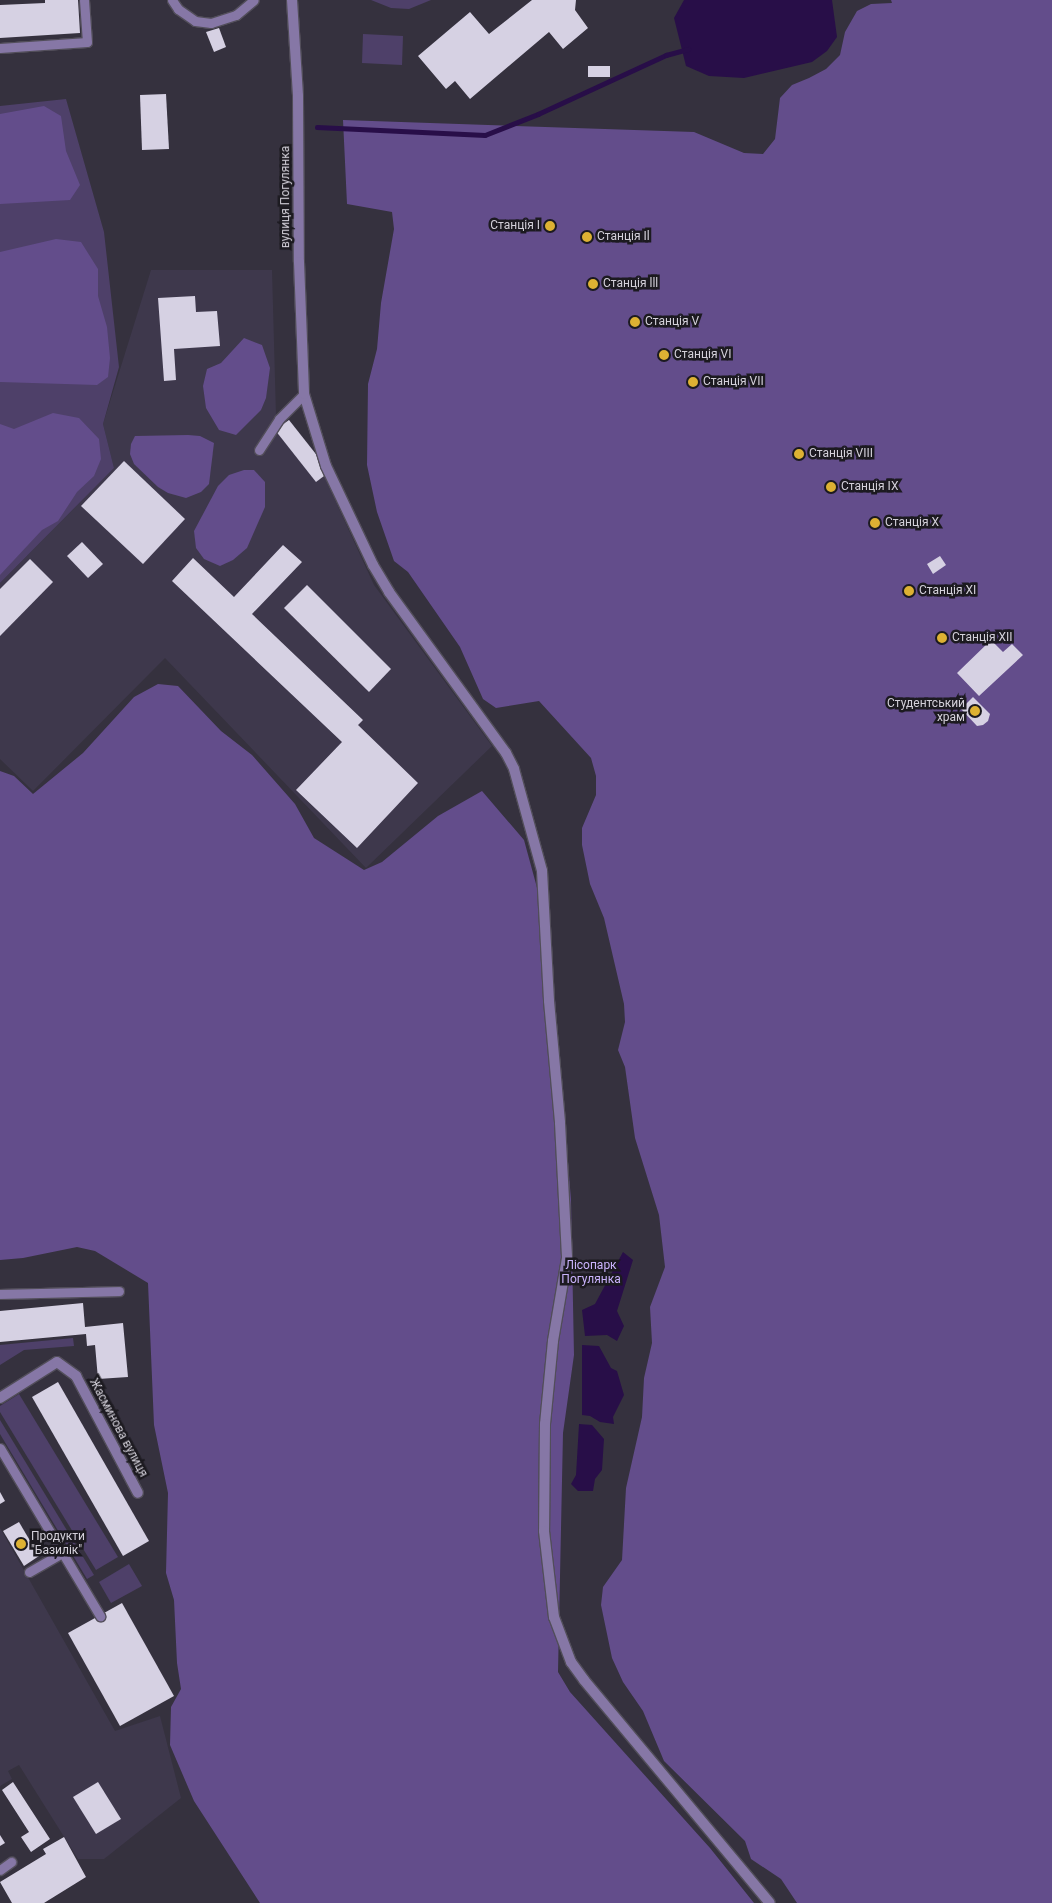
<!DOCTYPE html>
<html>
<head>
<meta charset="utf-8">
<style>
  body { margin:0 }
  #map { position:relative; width:1052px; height:1903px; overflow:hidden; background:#35313e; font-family:Roboto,sans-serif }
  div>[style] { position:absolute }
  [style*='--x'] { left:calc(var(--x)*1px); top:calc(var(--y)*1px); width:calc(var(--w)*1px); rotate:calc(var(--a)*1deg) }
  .built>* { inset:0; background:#3e384c }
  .green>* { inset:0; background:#4e4069 }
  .forest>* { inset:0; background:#634d8b }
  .water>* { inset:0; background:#280e48 }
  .stream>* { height:4.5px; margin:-2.25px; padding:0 2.25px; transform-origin:2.25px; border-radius:2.25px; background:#280e48 }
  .building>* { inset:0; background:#d6d1e3 }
  .roads { filter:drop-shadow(1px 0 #524e5a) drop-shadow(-1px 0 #524e5a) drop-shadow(0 1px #524e5a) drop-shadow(0 -1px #524e5a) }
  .service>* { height:9px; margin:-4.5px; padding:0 4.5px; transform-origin:4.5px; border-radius:4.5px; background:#8677a6 }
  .pedestrian>* { height:10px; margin:-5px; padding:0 5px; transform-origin:5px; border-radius:5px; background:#8677a6 }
  .minor>* { height:10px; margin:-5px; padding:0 5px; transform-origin:5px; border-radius:5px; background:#8677a6 }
  .dots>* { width:14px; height:14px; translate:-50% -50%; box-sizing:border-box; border:2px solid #1c1a20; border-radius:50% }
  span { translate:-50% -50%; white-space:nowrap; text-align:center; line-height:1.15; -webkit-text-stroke:5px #1c1a20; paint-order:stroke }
  .street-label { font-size:12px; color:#d4d1da }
  .poi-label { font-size:12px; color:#d4d1da }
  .right { translate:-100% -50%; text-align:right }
  .left { translate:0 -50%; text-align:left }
  .park-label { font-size:12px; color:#cab3fc }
</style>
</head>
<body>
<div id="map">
  <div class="built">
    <i style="clip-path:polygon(151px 270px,272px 270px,276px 415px,282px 425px,289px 420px,319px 458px,324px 476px,374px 585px,492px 746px,366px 868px,165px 658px,33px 791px,0 759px,0 583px,114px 468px,103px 424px)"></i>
    <i style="clip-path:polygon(0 1528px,115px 1731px,160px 1716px,181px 1798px,104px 1859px,78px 1859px,19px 1765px,8px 1771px,12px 1779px,0 1786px)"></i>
  </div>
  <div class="green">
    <i style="clip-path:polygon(371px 0,431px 0,409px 9px,391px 8px)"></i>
    <i style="clip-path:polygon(363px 34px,403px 36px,402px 65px,362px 63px)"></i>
    <i style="clip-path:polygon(66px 99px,104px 232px,119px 367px,103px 424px,114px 468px,0 583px,0 106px)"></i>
    <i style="clip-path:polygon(73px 1338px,74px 1346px,24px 1350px,0 1365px,0 1345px)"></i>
    <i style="clip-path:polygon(19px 1394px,118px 1557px,96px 1570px,0 1412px,0 1406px)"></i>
    <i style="clip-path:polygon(0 1420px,94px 1575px,87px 1579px,0 1434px)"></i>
    <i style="clip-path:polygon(129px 1564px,142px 1586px,111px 1603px,99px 1582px)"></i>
  </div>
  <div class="forest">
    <i style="clip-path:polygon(891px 0,1052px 0,1052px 1903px,797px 1903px,781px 1879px,751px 1859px,745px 1841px,664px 1761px,643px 1711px,623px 1682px,612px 1658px,601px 1605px,603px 1587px,622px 1560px,626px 1488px,642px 1417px,644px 1378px,652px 1343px,650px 1307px,665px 1267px,659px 1215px,635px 1138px,625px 1067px,618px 1050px,625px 1022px,624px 1004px,604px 918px,590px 884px,582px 845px,582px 828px,596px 795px,596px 776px,591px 758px,539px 701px,496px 708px,483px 699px,460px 647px,408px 572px,394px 561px,377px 512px,367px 465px,368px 384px,377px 349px,381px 303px,394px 229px,392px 212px,347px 204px,343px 120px,694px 132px,744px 153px,763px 154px,775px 139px,780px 98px,792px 85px,809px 78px,826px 69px,840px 55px,845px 32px,857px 11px,871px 4px,892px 3px)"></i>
    <i style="clip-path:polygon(44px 106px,61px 116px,66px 151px,80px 185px,70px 200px,0 204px,0 114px)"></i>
    <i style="clip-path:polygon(56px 239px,81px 242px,98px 269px,98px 296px,107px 327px,110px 358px,108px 377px,97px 385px,0 382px,0 252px)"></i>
    <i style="clip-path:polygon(244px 338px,262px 345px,270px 368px,266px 398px,261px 410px,236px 435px,219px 430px,206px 408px,203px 386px,207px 369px,221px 363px)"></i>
    <i style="clip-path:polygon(53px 413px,79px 418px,99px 439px,101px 459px,94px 476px,77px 492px,58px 521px,42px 530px,0 575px,0 424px,14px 429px)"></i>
    <i style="clip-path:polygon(188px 435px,200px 436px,214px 443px,209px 484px,201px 492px,186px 498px,168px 493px,158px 487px,134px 464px,130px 454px,131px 444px,135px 436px)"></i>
    <i style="clip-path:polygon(244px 470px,254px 470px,265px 482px,265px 507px,247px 548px,233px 560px,220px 566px,204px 559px,196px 548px,194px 531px,218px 486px,229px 475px)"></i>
    <i style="clip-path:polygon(158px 684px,178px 686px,221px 731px,252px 755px,295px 804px,314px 838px,364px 870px,382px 862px,438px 816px,482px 791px,524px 840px,542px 906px,554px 986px,571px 1200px,574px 1355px,563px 1433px,558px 1672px,570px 1692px,710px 1848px,754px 1903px,260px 1903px,194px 1801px,170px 1745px,171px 1707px,181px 1689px,177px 1663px,174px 1600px,166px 1573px,168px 1493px,154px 1425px,148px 1283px,95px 1251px,77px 1247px,23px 1258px,0 1260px,0 771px,14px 776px,33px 794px,83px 753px,134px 697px)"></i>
  </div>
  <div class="water">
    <i style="clip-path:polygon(684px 0,832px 0,837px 37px,827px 51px,812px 62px,744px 78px,709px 76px,686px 66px,674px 18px)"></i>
    <i style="clip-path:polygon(623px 1252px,633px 1260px,617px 1311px,624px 1326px,617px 1341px,607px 1335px,585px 1336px,582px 1310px,595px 1304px)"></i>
    <i style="clip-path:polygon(582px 1345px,599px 1346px,611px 1368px,617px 1371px,624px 1395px,613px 1417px,614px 1424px,600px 1422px,590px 1416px,582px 1415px)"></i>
    <i style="clip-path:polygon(579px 1424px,592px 1425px,604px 1439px,602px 1470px,595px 1479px,593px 1491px,578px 1491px,571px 1484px,576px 1475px)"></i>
  </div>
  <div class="stream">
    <i style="--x:317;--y:127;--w:168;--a:2.7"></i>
    <i style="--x:485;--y:135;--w:57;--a:-21.6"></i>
    <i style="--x:538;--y:114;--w:141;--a:-24.7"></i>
    <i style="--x:666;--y:55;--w:23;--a:-15"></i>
  </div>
  <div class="building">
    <i style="clip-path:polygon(45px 0,78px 0,80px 33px,0 38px,0 5px,45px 3px)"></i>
    <i style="clip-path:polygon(532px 0,576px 0,575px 10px,588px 28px,563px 49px,549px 32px,470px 99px,455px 81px,446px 89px,418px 56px,470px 12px,489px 34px)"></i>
    <i style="clip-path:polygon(219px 28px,226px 47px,214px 52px,206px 32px)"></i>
    <i style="clip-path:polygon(588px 66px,610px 66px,610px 77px,588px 77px)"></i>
    <i style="clip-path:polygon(166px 94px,169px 149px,142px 150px,140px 95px)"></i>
    <i style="clip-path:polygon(195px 296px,196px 312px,217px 311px,220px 346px,174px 349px,176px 380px,164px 381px,158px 298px)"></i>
    <i style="clip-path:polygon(289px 420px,319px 458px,324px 476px,316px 482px,275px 430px)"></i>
    <i style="clip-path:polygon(124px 461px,185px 519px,143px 564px,81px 506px)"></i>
    <i style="clip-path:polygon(82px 542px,103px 564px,88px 578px,67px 556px)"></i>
    <i style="clip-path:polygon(283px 545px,302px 562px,252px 614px,363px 720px,358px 725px,418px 783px,357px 848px,296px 790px,342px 742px,172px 581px,193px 558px,234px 597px)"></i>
    <i style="clip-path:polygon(940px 556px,946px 565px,933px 574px,927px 564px)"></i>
    <i style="clip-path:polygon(30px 559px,53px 582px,0 636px,0 589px)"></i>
    <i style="clip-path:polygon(307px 585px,391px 669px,369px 692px,284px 608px)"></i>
    <i style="clip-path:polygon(991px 640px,1003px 652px,1012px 644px,1023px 655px,979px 696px,957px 673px)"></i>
    <i style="clip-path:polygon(973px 697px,990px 714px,988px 721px,983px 725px,977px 726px,961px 709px)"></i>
    <i style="clip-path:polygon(83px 1303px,85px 1327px,123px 1323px,128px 1377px,98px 1379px,95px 1345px,87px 1346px,86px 1334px,0 1342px,0 1311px)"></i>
    <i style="clip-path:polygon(58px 1382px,149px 1541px,123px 1556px,32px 1397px)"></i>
    <i style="clip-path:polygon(0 1492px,5px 1501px,0 1504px)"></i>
    <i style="clip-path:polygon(19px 1522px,39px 1556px,24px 1566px,3px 1531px)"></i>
    <i style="clip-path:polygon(122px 1603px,174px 1696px,120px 1726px,68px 1633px)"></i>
    <i style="clip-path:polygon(13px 1782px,50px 1839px,31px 1852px,21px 1837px,29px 1832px,2px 1790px)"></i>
    <i style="clip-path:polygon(98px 1782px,121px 1819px,96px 1834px,73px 1797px)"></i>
    <i style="clip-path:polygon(0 1835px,5px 1843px,0 1846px)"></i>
    <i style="clip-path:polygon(64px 1837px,86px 1877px,44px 1903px,12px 1903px,0 1882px,46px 1854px,43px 1849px)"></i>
  </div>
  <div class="roads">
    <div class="service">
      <i style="--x:172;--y:0;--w:11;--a:56"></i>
      <i style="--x:178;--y:9;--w:21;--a:35"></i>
      <i style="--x:195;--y:21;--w:16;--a:7"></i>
      <i style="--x:211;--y:23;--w:26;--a:-18"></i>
      <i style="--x:236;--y:15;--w:23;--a:-40"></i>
      <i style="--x:0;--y:48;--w:87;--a:-3.9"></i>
      <i style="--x:87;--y:42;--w:42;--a:-94.1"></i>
      <i style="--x:259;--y:450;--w:37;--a:-57"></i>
      <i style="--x:279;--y:419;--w:35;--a:-45"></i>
      <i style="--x:0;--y:1294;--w:119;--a:-1.4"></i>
      <i style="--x:0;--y:1448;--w:196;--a:59.2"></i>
      <i style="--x:29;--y:1572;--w:38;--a:-30"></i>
      <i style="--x:0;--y:1870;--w:14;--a:-36"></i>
    </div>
    <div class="pedestrian">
      <i style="--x:304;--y:394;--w:75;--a:73"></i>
      <i style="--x:326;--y:466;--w:110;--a:64.6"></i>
      <i style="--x:373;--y:565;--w:31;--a:59"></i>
      <i style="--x:389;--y:592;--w:199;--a:54"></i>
      <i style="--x:506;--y:753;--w:18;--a:63"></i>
      <i style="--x:514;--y:769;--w:106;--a:74.6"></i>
      <i style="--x:542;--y:871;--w:130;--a:86.9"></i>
      <i style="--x:549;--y:1001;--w:122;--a:84.8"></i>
      <i style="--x:560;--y:1123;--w:135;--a:87"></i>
      <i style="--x:567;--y:1258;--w:84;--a:99.6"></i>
      <i style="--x:553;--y:1341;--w:83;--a:95.5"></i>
      <i style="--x:545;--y:1424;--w:107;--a:90.5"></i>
      <i style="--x:544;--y:1531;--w:87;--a:83.4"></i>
      <i style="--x:554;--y:1617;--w:48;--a:69.3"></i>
      <i style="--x:571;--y:1662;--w:22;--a:54"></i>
      <i style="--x:584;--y:1680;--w:290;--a:50.2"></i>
    </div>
    <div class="minor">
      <i style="--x:292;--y:0;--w:96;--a:86.4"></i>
      <i style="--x:298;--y:96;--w:166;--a:89.7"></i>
      <i style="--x:299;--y:262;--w:132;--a:87.8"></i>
      <i style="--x:0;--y:1398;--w:67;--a:-32.3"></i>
      <i style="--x:57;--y:1362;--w:24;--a:36"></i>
      <i style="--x:76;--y:1376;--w:132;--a:62.1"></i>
    </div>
  </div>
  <div class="dots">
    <i style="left:550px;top:226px;background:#ddb133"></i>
    <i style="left:587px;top:237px;background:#ddb133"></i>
    <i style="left:593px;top:284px;background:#ddb133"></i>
    <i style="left:635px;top:322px;background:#ddb133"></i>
    <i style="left:664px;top:355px;background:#ddb133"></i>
    <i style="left:693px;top:382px;background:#ddb133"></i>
    <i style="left:799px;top:454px;background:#ddb133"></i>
    <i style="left:831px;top:487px;background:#ddb133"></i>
    <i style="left:875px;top:523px;background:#ddb133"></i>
    <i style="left:909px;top:591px;background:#ddb133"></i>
    <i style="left:942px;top:638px;background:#ddb133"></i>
    <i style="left:975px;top:711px;background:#ddb133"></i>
    <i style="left:21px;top:1544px;background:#ddb133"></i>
  </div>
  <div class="street-label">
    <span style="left:286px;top:197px;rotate:-90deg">вулиця Погулянка</span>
    <span style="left:118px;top:1428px;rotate:62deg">Жасминова вулиця</span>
  </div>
  <div class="poi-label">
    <span class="right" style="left:540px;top:226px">Cтанція I</span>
    <span class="left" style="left:597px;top:237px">Cтанція Il</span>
    <span class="left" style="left:603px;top:284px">Cтанція lll</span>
    <span class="left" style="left:645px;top:322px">Cтанція V</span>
    <span class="left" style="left:674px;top:355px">Станція VI</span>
    <span class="left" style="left:703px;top:382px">Станція VII</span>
    <span class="left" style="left:809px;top:454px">Cтанція VIII</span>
    <span class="left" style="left:841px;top:487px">Cтанція IX</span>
    <span class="left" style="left:885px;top:523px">Cтанція X</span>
    <span class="left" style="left:919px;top:591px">Cтанція XI</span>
    <span class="left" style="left:952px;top:638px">Cтанція XII</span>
    <span class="right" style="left:965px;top:711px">Студентський<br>храм</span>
    <span class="left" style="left:31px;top:1544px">Продукти<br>"Базилік"</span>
  </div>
  <div class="park-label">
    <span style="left:591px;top:1273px">Лісопарк<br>Погулянка</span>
  </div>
</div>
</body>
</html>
